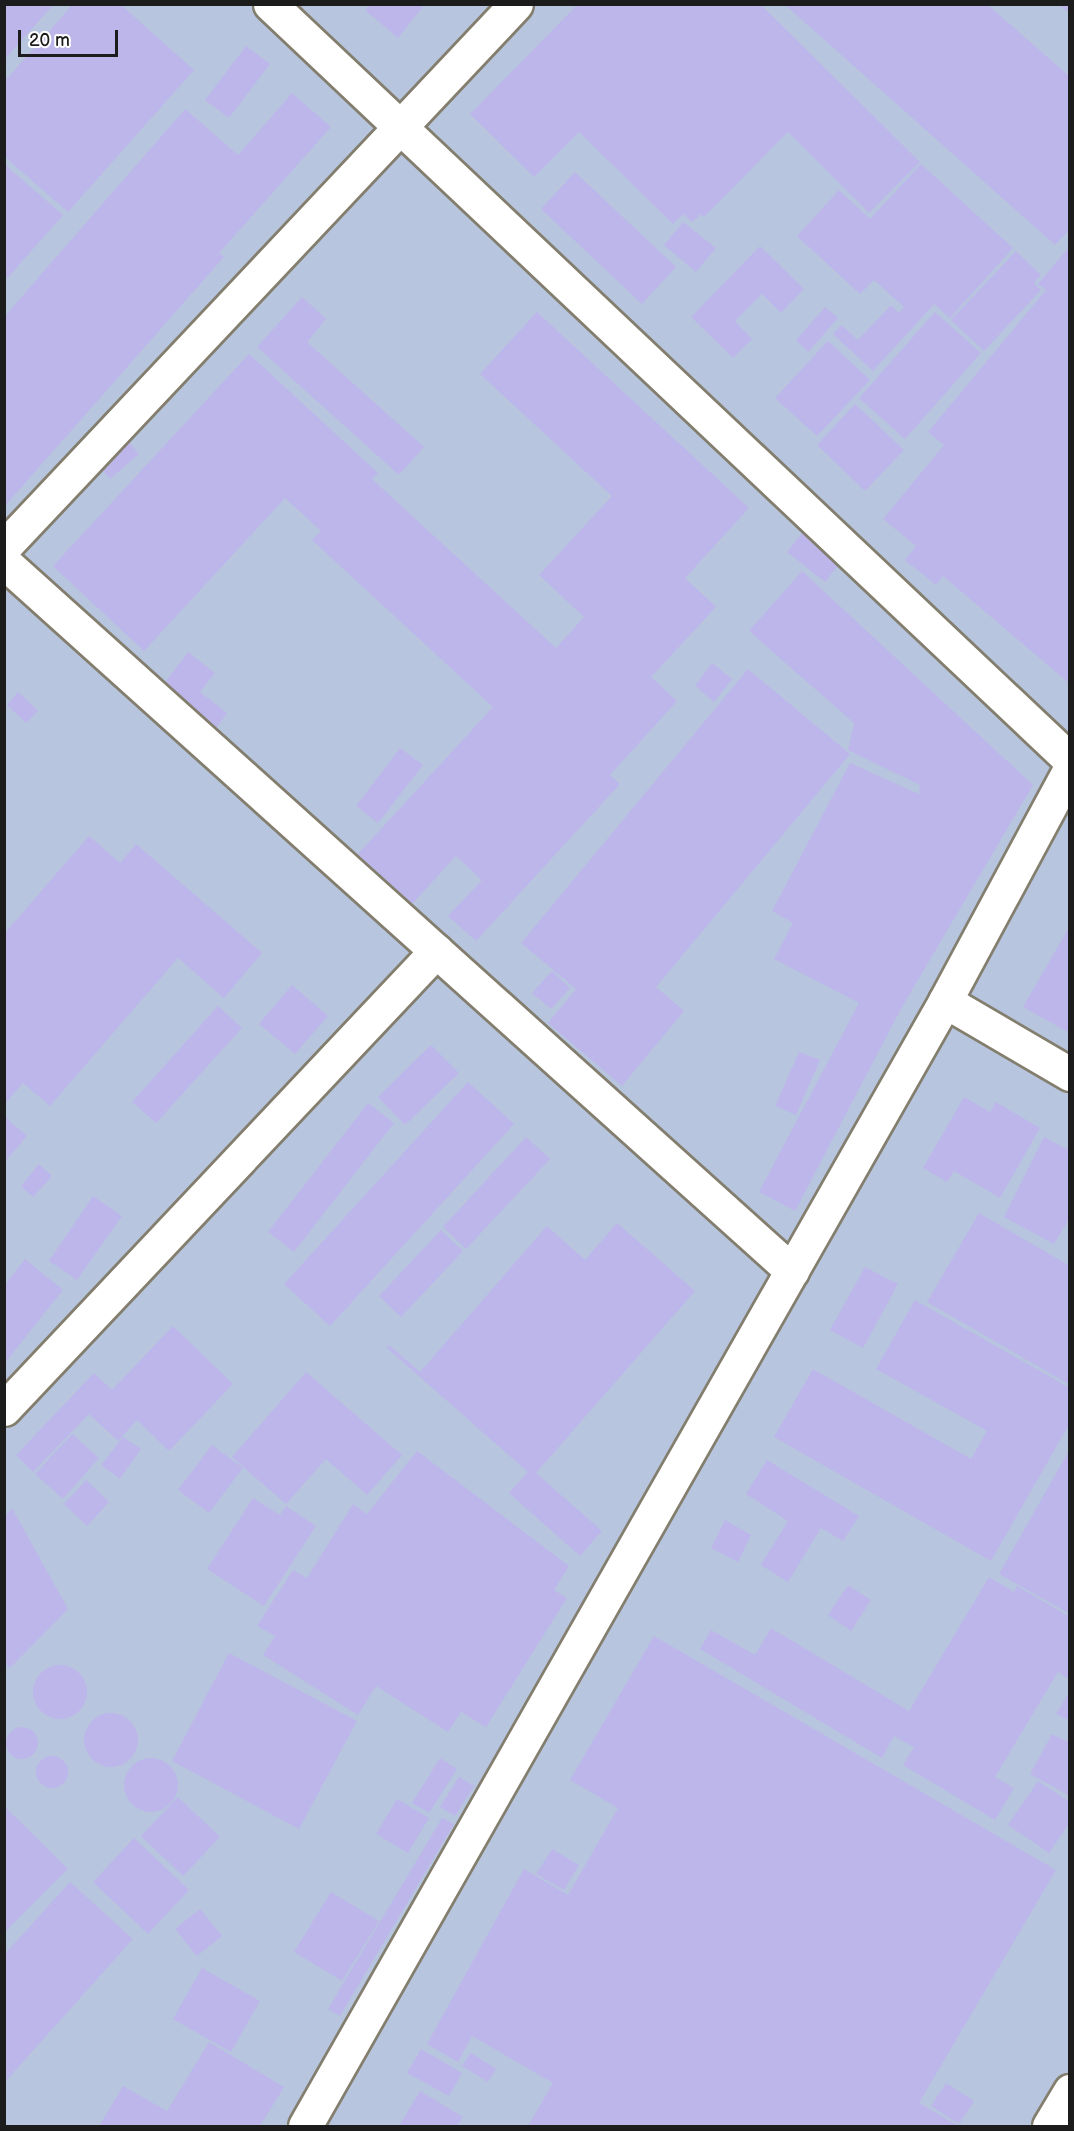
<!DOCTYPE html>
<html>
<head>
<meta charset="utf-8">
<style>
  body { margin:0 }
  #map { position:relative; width:1074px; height:2131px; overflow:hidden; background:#eae1be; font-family:"Balsamiq Sans",sans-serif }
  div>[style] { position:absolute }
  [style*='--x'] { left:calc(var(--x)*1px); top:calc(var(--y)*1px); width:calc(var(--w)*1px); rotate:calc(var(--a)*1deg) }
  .industrial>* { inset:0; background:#b7c5de }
  .building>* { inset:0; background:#bdb6eb }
  .round { border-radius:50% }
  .roads { filter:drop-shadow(2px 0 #837e6d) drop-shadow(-2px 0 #837e6d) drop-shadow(0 2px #837e6d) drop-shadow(0 -2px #837e6d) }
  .minor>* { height:33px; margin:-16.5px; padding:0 16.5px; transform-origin:16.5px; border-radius:16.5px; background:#fff }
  span { translate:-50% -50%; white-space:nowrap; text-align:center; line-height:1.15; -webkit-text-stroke:4.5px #fff; paint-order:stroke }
  .frame { position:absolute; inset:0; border:6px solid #1c1c1c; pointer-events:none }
  .scale { position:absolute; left:18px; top:30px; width:100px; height:27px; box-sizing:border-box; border:3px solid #1c1c1c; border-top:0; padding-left:8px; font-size:18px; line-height:21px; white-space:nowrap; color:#1c1c1c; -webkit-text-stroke:4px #fff; paint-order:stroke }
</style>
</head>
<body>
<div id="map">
  <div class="industrial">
    <i style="clip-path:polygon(5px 5px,1069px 5px,1069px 2100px,1055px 2126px,5px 2126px)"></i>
  </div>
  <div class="building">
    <i style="clip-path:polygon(4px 4px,54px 4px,4px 60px)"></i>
    <i style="clip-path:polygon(73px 4px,120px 4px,194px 70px,68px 212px,4px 156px,4px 82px)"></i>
    <i style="clip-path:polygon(370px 4px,425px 4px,398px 38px,365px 10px)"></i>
    <i style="clip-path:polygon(578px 4px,760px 4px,920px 162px,869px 213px,788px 132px,704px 217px,701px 214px,692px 222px,683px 214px,673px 224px,579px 132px,534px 177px,470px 114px)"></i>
    <i style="clip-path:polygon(784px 4px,987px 4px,1070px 77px,1070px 229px,1055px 245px)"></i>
    <i style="clip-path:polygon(1058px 4px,1070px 4px,1070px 14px)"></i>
    <i style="clip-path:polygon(246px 46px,270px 64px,229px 118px,205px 100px)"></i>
    <i style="clip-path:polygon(292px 93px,331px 127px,219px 253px,224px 257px,4px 507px,4px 317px,185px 109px,238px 155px)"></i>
    <i style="clip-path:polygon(4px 164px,63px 215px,4px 282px)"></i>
    <i style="clip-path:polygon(921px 164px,1013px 248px,950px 318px,934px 304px,873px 371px,833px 334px,841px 325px,858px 340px,891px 305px,899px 313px,904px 307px,874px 280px,860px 294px,797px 236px,839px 190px,870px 219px)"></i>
    <i style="clip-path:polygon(575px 172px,676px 267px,642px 304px,541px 209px)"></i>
    <i style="clip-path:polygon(683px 222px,716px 248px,696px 272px,664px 245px)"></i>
    <i style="clip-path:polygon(760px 246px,804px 289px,781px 313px,762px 294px,735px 321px,752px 339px,733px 358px,691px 317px)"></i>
    <i style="clip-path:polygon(1070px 246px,1070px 684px,943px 576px,936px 585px,905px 560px,916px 546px,883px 519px,944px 445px,928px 432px,1046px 290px,1038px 284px)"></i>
    <i style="clip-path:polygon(1016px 251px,1041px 275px,1034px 283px,1041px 290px,984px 351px,951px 320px)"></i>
    <i style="clip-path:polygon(302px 297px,326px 319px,307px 342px,424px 447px,399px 475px,257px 347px)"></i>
    <i style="clip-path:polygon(825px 307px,838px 318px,808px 352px,796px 340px)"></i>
    <i style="clip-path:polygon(537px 312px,749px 508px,685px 578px,716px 607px,651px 677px,677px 701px,610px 775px,620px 784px,476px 941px,448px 916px,482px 880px,456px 856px,412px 904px,358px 854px,493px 707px,312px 540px,321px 531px,285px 498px,144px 651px,53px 566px,249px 354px,378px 473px,372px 479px,556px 648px,584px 617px,539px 575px,612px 496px,480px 374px)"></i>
    <i style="clip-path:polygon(935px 312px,981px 353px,905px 439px,859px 398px)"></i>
    <i style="clip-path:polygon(828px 341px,870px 380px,817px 436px,775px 398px)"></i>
    <i style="clip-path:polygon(855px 404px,904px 450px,865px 491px,817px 445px)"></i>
    <i style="clip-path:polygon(121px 433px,139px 454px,110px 479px,93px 458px)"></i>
    <i style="clip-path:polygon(803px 532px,841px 562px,825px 582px,787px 552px)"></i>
    <i style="clip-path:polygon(802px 571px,1033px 785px,902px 1007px,795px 1211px,759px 1192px,859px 1003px,774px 959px,793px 923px,772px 911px,850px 763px,919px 794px,920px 785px,848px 750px,854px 723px,749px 631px)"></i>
    <i style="clip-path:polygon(188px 652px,215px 673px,200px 692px,227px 713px,215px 730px,160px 689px)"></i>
    <i style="clip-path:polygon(712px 663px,732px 679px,714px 702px,695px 686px)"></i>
    <i style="clip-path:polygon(748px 669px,850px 754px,656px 987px,684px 1011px,622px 1086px,548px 1023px,576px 989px,521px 943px)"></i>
    <i style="clip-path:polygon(18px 692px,38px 711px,26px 723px,7px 705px)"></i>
    <i style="clip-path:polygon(400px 748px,423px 765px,378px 823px,356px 806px)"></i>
    <i style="clip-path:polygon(89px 836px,120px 863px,136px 844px,262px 953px,224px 998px,178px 958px,50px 1106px,23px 1083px,4px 1105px,4px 934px)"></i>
    <i style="clip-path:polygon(1070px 926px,1070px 1033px,1023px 1007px)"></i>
    <i style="clip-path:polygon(552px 971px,570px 988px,551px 1009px,532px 993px)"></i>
    <i style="clip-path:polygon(292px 985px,328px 1016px,295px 1054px,259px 1024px)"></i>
    <i style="clip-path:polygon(218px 1006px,242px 1028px,156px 1123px,132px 1102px)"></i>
    <i style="clip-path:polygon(431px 1045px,459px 1073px,405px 1125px,378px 1097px)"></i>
    <i style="clip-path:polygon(799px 1052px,820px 1060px,796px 1115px,775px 1106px)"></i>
    <i style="clip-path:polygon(468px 1082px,514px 1124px,330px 1326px,284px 1284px)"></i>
    <i style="clip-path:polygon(964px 1097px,990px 1112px,996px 1102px,1040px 1128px,1000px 1198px,954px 1171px,947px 1182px,923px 1168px)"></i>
    <i style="clip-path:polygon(368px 1103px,394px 1123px,294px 1252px,268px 1232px)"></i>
    <i style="clip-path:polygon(4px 1116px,27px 1136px,4px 1163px)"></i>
    <i style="clip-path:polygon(526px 1137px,550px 1159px,466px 1249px,443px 1227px)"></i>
    <i style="clip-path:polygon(1044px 1137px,1070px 1151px,1070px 1217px,1054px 1244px,1004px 1217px)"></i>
    <i style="clip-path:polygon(39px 1164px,52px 1176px,33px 1197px,21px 1186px)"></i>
    <i style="clip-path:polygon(93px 1196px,122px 1216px,77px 1280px,49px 1261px)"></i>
    <i style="clip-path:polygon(979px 1213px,1070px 1266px,1070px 1385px,927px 1302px)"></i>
    <i style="clip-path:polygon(617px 1223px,695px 1291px,536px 1473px,602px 1531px,580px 1556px,509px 1493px,528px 1472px,387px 1348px,389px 1345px,420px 1372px,547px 1226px,585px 1260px)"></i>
    <i style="clip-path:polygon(441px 1230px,463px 1251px,401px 1317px,379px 1296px)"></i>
    <i style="clip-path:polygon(25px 1259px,63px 1290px,4px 1364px,4px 1286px)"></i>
    <i style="clip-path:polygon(865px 1267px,898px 1284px,863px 1348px,830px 1330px)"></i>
    <i style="clip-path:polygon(915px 1300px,1070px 1388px,1070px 1423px,991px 1561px,774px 1437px,813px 1369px,971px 1459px,987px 1431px,876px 1369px)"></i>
    <i style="clip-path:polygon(173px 1326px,233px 1384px,169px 1451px,137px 1420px,118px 1441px,89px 1414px,33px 1472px,16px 1455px,94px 1373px,112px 1390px)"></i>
    <i style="clip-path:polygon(306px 1372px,402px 1455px,367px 1495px,326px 1459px,286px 1504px,232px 1457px)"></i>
    <i style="clip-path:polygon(72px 1434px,99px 1458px,63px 1499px,35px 1474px)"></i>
    <i style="clip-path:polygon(123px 1437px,141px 1449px,120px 1479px,101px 1465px)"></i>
    <i style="clip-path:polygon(212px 1445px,243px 1468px,209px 1513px,178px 1490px)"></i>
    <i style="clip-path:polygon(1070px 1449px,1070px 1614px,999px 1574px)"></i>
    <i style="clip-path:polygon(417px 1451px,569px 1566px,554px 1590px,567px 1598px,486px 1727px,461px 1712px,448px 1732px,376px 1686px,358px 1715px,263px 1655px,275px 1636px,257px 1626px,293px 1570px,307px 1578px,353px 1504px,367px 1514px)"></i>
    <i style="clip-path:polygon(767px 1460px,859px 1516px,843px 1541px,821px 1528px,788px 1582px,761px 1565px,788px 1521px,746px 1494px)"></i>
    <i style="clip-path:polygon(86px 1480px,109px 1502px,87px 1526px,64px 1504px)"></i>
    <i style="clip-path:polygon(253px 1498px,280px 1515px,286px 1506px,316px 1526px,264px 1606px,207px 1569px)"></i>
    <i style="clip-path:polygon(12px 1508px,68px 1609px,10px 1668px,5px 1663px,5px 1516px)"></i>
    <i style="clip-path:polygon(725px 1520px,751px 1535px,738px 1562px,711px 1548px)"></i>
    <i style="clip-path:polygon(989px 1577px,1014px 1592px,1017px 1586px,1070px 1617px,1070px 1680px,1058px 1672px,995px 1777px,1014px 1788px,995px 1820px,903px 1765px,914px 1747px,894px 1736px,882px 1758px,700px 1649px,711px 1630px,755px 1655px,771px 1628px,909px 1711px)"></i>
    <i style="clip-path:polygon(848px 1585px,871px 1600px,851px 1631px,828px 1615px)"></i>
    <i style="clip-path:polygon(654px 1636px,1056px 1870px,919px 2103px,959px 2126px,528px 2126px,553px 2083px,472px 2036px,458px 2062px,427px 2044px,524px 1869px,568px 1895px,618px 1808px,570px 1780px)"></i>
    <i style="clip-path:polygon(229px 1653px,357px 1721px,299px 1829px,172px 1761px)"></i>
    <i class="round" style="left:33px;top:1665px;width:54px;height:54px"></i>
    <i style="clip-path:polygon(1070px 1691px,1070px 1721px,1056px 1714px)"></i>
    <i class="round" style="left:84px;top:1713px;width:54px;height:54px"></i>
    <i class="round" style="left:6px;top:1727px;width:32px;height:32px"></i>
    <i style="clip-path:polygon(1052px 1734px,1070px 1743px,1070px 1796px,1030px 1774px)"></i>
    <i class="round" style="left:36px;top:1756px;width:32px;height:32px"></i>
    <i style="clip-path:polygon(440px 1758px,457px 1769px,429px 1813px,412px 1803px)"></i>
    <i class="round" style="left:124px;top:1758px;width:54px;height:54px"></i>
    <i style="clip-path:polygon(459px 1777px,474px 1786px,455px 1816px,440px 1807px)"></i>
    <i style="clip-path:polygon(1038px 1781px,1070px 1802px,1070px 1822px,1049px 1853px,1008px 1825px)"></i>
    <i style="clip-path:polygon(178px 1797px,220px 1837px,183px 1876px,141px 1836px)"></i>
    <i style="clip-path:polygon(397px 1799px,429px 1818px,408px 1853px,376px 1834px)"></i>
    <i style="clip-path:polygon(4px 1806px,68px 1869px,4px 1933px)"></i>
    <i style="clip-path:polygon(442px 1818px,454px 1824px,340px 2016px,328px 2009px)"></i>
    <i style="clip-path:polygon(134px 1838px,189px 1890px,148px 1934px,93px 1882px)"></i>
    <i style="clip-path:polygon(552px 1849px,579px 1865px,564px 1890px,536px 1874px)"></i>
    <i style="clip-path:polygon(70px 1882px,133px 1939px,4px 2083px,4px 1955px)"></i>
    <i style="clip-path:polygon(331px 1892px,379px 1921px,342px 1981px,294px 1952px)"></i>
    <i style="clip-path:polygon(200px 1909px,222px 1936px,197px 1956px,175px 1929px)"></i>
    <i style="clip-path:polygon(202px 1968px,260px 2001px,231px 2052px,173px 2019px)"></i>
    <i style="clip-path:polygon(209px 2042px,284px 2087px,260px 2126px,99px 2126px,123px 2086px,167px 2111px)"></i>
    <i style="clip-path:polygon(421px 2049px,462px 2073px,449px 2096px,407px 2073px)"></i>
    <i style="clip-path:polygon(471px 2053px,496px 2069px,488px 2082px,462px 2066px)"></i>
    <i style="clip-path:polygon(946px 2083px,974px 2101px,959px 2124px,931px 2106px)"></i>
    <i style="clip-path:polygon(420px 2091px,463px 2117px,457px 2126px,399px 2126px)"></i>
  </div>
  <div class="roads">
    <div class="minor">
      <i style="--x:270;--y:4;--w:1101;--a:43.38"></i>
      <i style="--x:4;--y:547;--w:746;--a:-46.68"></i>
      <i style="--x:4;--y:562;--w:1060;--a:41.98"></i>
      <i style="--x:945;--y:1001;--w:145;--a:30.3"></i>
      <i style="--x:4;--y:1409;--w:630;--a:-46.67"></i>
      <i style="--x:305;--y:2126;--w:1294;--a:-60.36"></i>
      <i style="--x:945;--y:1001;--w:264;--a:-61.7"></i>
      <i style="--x:1049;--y:2126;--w:41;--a:-59"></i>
    </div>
  </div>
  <div class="frame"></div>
  <div class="scale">20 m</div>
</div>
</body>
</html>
